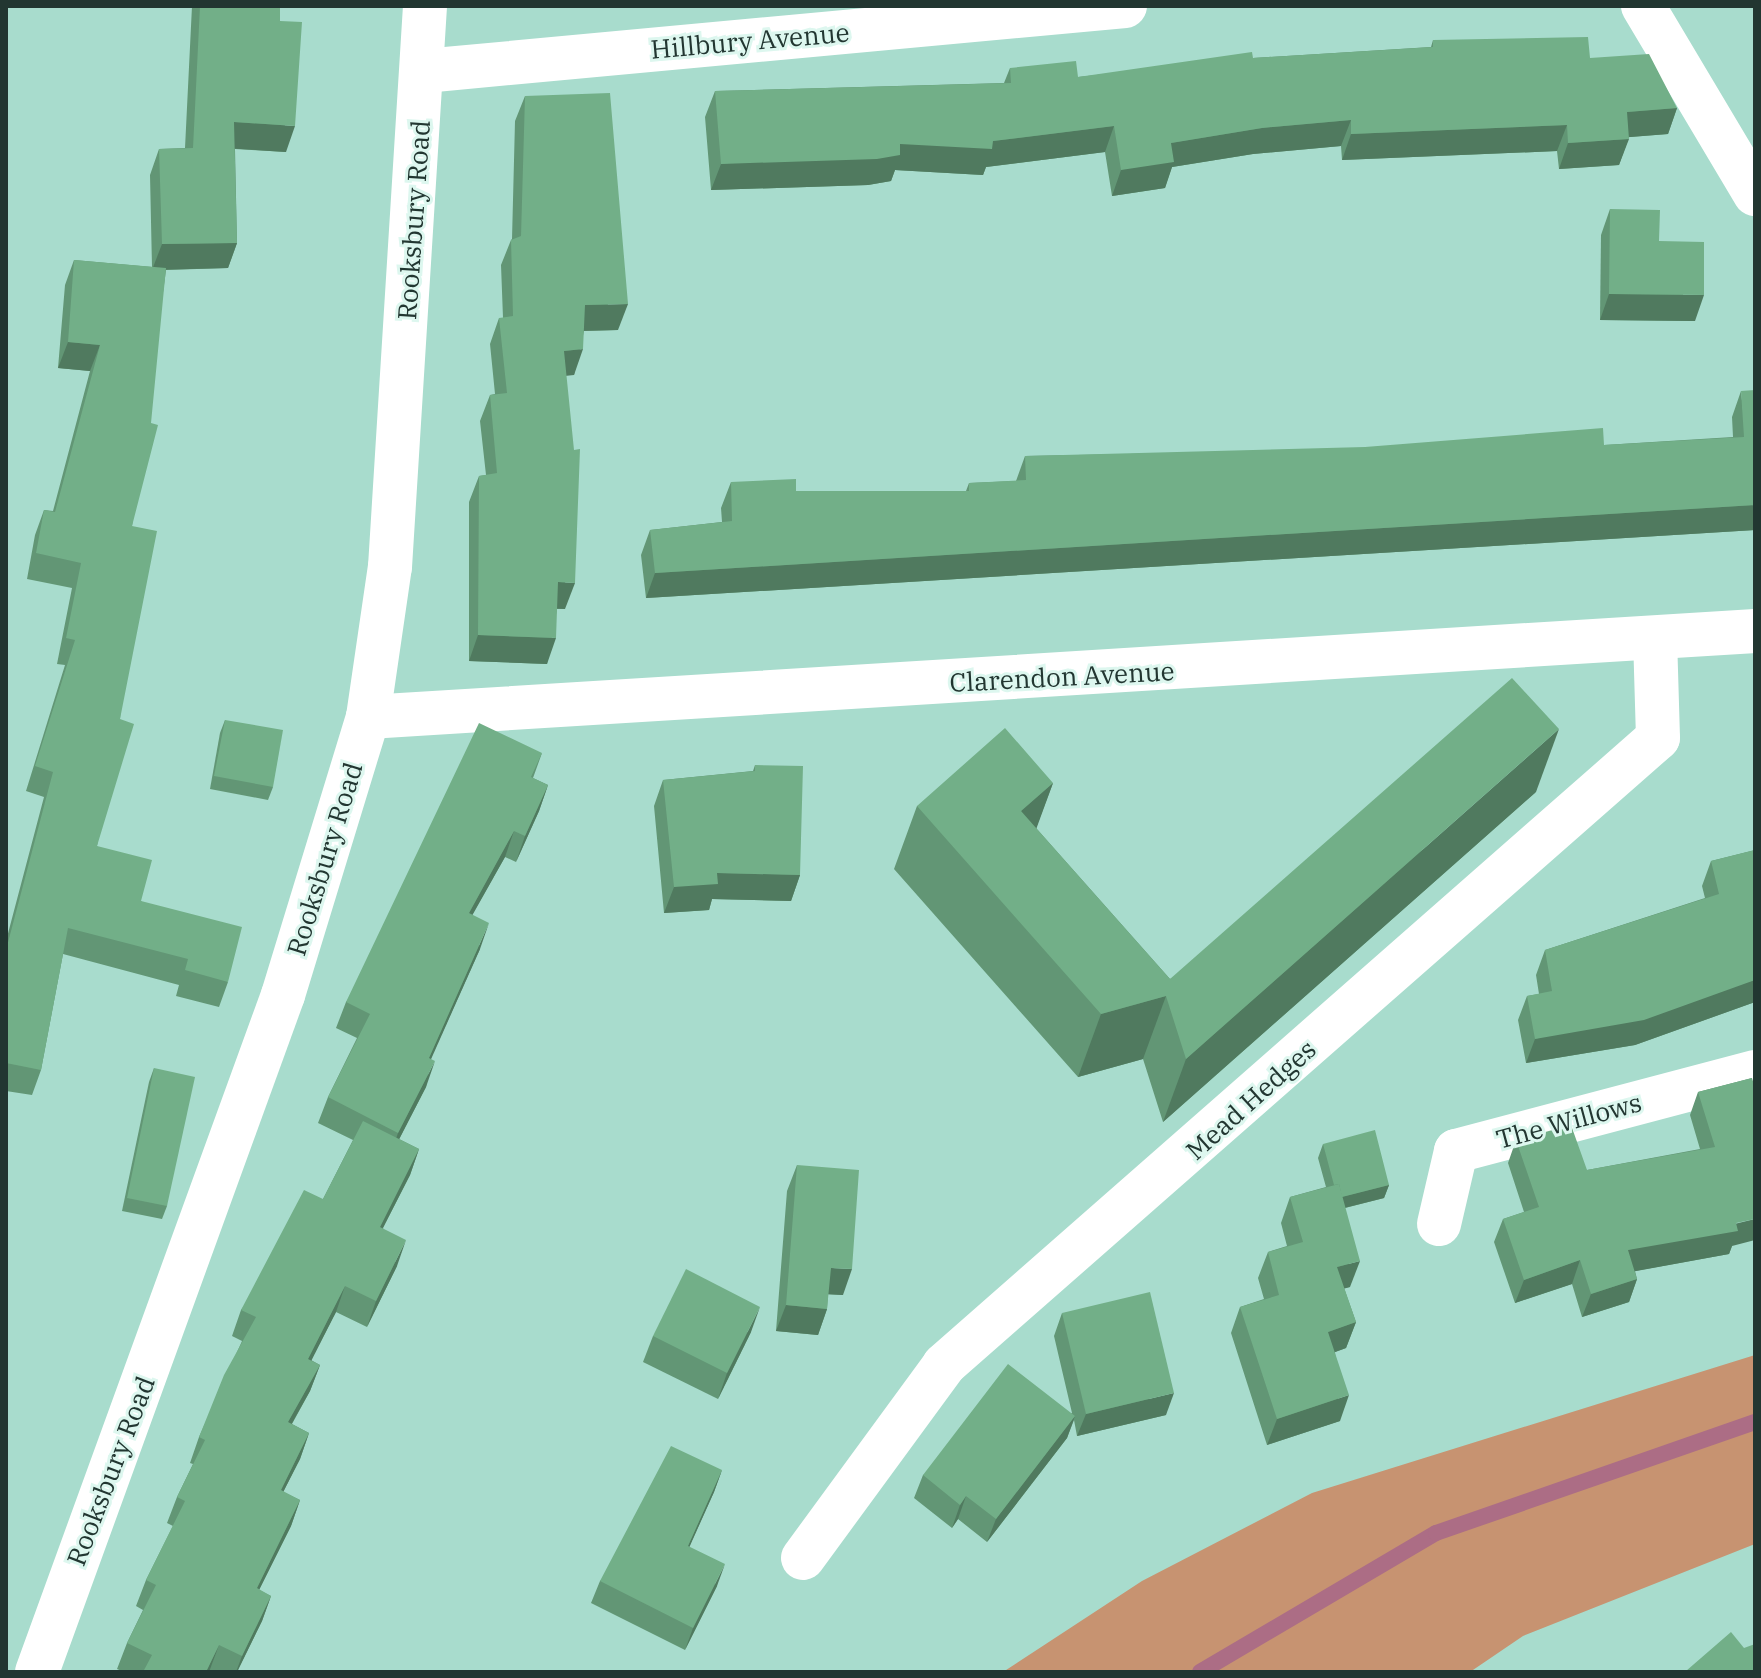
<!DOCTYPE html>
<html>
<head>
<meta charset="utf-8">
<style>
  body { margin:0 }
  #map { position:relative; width:1761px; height:1678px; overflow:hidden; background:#a8dccd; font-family:"IBM Plex Serif",serif }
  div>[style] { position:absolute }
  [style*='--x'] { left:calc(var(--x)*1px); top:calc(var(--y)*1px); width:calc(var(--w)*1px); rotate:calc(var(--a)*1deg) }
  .green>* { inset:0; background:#c79371 }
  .stream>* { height:16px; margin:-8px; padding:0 8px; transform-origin:8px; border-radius:8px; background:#ac6d85 }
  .minor>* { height:44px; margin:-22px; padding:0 22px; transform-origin:22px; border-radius:22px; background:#fff }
  .wall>* { inset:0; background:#629675 }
  .shaded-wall>* { inset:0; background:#507a5f }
  .building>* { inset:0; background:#72af88 }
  span { translate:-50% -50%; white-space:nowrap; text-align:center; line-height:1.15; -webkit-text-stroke:6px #ddf7ef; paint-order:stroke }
  .street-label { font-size:26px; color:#223631 }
  .frame { position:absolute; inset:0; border:8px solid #223631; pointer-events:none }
</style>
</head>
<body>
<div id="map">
  <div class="green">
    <i style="clip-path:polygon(1755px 1355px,1755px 1544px,1523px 1636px,1470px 1672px,1003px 1672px,1142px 1581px,1312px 1493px)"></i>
  </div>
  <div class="stream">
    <i style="--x:1200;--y:1672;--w:274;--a:-30.5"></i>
    <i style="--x:1436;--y:1533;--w:338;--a:-19.2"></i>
  </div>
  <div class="minor">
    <i style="--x:1643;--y:6;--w:219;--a:59.2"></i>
    <i style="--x:424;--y:71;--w:704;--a:-5.3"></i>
    <i style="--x:368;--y:717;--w:1390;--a:-3.55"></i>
    <i style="--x:1439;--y:1224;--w:75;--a:-76.9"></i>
    <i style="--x:1456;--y:1151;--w:309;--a:-14.8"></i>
    <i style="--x:803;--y:1558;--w:239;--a:-53.8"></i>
    <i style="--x:944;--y:1365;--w:950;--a:-41.29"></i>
    <i style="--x:1658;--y:738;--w:99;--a:-91.7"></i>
    <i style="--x:37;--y:1672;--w:720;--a:-70.03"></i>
    <i style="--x:283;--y:995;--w:291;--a:-73"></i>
    <i style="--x:368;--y:717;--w:152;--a:-81.7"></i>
    <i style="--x:390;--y:567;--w:562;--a:-86.43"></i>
  </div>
  <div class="wall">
    <i style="clip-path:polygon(192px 6px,280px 6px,280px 21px,286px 152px,235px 149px,237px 243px,228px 268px,166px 270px,132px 526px,120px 719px,97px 846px,141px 901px,228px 982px,219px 1007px,176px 996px,179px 985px,63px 954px,41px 1070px,32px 1095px,6px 1091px,6px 941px,44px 797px,26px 791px,65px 665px,57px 664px,72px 588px,27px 579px,35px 535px,44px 510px,53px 511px,90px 371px,58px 368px,65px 285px,74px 260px,152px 267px,150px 175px,159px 149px,185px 148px)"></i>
    <i style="clip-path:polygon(1433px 40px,1590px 58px,1677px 108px,1668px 134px,1629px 137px,1619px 165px,1559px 169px,1557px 151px,1342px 160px,1341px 146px,1253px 154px,1172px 167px,1165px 188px,1112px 196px,1105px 152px,986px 167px,983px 175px,895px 170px,891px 181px,868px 185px,711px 190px,705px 117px,715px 91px,1004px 83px,1010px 68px,1078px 77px,1253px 58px,1431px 47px)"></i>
    <i style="clip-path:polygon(525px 96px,618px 330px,584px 331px,574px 375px,566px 375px,565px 609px,557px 609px,547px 664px,469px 661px,469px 502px,479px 476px,486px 475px,480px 421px,490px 395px,495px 394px,490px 344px,499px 318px,503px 318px,501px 265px,511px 240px,512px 239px,515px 121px)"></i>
    <i style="clip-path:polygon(1610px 209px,1659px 241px,1695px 321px,1600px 320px,1601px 235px)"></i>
    <i style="clip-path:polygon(1741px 391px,1755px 530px,646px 598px,641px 555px,650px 530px,722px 522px,721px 508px,731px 482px,796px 491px,966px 491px,969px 483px,1016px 481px,1025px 456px,1604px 445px,1733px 437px,1732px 417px)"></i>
    <i style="clip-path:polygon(225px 720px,273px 787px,268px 800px,210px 789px,220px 733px)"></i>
    <i style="clip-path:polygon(542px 753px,533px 778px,548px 785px,539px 811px,516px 862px,505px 857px,472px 915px,480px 949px,431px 1058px,426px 1087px,399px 1139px,419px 1149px,410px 1175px,383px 1228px,397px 1266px,367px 1327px,336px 1312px,311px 1360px,320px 1365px,310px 1391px,292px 1424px,309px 1433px,300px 1459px,283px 1492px,300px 1500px,291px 1526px,259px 1590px,271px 1596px,262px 1621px,237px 1672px,212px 1672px,210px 1671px,209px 1672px,124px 1672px,117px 1669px,127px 1643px,143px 1610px,136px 1606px,146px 1580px,173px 1526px,167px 1523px,177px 1497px,193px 1464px,190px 1463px,199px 1437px,242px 1341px,232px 1336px,241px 1310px,323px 1199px,353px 1140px,318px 1123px,328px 1097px,357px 1038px,336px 1028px,346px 1002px)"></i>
    <i style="clip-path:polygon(755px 765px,800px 875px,791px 901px,712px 899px,709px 910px,664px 913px,654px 806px,663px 780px,753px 771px)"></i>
    <i style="clip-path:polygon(1053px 783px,1036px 828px,1170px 979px,1536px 792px,1163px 1122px,1143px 1059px,1078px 1077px,894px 869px,917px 806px)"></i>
    <i style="clip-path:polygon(1755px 850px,1755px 1002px,1635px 1045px,1526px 1063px,1518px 1020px,1527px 996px,1539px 994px,1536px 975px,1545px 950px,1705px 898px,1702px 886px,1711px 861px)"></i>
    <i style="clip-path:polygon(154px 1068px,167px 1206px,162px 1219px,122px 1211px,149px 1082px)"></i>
    <i style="clip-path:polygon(1752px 1078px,1732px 1246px,1729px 1254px,1635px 1271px,1637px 1279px,1629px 1302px,1582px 1317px,1572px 1284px,1515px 1303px,1494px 1242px,1503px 1219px,1524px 1212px,1508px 1163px,1516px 1140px,1587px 1170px,1700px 1149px,1690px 1115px,1698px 1092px)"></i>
    <i style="clip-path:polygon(1323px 1144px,1389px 1185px,1384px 1198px,1345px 1208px,1350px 1287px,1344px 1288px,1356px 1322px,1346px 1348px,1335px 1352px,1340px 1421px,1267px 1445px,1231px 1333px,1240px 1307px,1264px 1299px,1258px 1278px,1268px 1252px,1287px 1246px,1281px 1223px,1290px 1197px,1326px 1187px,1318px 1158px)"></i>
    <i style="clip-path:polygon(797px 1165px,843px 1295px,828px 1294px,827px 1309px,818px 1335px,776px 1331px,787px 1191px)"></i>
    <i style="clip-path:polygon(1062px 1313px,1166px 1415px,1077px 1436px,1074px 1420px,1067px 1438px,987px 1542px,958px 1519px,952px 1528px,914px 1498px,923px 1475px,1072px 1413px,1054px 1336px)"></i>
    <i style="clip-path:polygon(751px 1332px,718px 1399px,643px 1362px,653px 1336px)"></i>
    <i style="clip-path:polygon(722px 1470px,714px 1492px,689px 1547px,717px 1586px,685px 1650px,591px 1603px,600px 1581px)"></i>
  </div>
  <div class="shaded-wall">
    <i style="clip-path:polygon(1677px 108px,1668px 134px,1618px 138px,1627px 112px)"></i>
    <i style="clip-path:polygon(1351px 120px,1341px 146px,1253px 154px,1172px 167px,1165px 188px,1112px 196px,1121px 170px,1171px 143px,1262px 128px)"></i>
    <i style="clip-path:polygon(234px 122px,295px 126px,286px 152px,225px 148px)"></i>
    <i style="clip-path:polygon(1567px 125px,1557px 151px,1342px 160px,1351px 134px)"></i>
    <i style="clip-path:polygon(1114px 126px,1105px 152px,986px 167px,983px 175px,895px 170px,891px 181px,868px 185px,711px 190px,721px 164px,900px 144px,993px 141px)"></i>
    <i style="clip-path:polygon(1629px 139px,1619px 165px,1559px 169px,1568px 143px)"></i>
    <i style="clip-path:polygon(237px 243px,228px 268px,152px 270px,162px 244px)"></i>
    <i style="clip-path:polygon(1609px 294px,1704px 295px,1695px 321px,1600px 320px)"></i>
    <i style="clip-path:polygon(628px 304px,618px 330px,576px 331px,585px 305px)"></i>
    <i style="clip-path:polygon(68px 342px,100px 345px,90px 371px,58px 368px)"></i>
    <i style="clip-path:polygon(583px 349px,574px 375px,555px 377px,564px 351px)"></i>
    <i style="clip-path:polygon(1755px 505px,1755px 530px,646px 598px,655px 573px)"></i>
    <i style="clip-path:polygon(558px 582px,575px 583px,565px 609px,549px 608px)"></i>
    <i style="clip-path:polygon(478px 635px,556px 638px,547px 664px,469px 661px)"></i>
    <i style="clip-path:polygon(1559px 729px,1536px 792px,1163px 1122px,1186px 1059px)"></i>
    <i style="clip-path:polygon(1053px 783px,1030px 846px,1021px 811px)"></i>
    <i style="clip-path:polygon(548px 785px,539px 811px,516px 862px,525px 836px)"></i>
    <i style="clip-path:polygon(514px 831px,505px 857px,459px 939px,469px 913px)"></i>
    <i style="clip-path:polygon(717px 873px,800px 875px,791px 901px,712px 899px,709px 910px,664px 913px,674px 887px)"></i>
    <i style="clip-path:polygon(489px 923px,480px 949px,420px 1084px,429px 1058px)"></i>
    <i style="clip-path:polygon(1755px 980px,1755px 1002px,1635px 1045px,1526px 1063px,1535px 1039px)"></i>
    <i style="clip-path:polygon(1166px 996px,1143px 1059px,1078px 1077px,1101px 1014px)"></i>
    <i style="clip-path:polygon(435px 1061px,426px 1087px,389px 1159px,398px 1133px)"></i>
    <i style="clip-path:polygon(419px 1149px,410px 1175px,370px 1253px,380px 1227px)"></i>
    <i style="clip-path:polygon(1389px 1185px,1384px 1198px,1332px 1211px,1337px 1198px)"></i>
    <i style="clip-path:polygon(1755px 1219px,1755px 1240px,1732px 1246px,1729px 1254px,1620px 1274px,1628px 1250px)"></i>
    <i style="clip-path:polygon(406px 1240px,397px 1266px,367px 1327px,376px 1301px)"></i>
    <i style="clip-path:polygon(1580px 1260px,1572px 1284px,1515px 1303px,1524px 1280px)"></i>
    <i style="clip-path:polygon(1360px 1261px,1350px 1287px,1328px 1293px,1337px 1267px)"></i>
    <i style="clip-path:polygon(831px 1268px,852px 1269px,843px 1295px,821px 1294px)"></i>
    <i style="clip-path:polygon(1637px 1279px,1629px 1302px,1582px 1317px,1591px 1294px)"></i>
    <i style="clip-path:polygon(345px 1286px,336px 1312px,299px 1385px,308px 1359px)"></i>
    <i style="clip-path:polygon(786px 1305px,827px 1309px,818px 1335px,776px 1331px)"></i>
    <i style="clip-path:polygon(760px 1307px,751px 1332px,718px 1399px,727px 1373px)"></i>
    <i style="clip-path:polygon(1356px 1322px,1346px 1348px,1319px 1358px,1328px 1332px)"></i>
    <i style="clip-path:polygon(320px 1365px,310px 1391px,278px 1448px,288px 1422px)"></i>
    <i style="clip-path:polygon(1174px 1393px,1166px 1415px,1077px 1436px,1086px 1414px)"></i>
    <i style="clip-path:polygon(1349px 1395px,1340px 1421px,1267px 1445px,1277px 1419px)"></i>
    <i style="clip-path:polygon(1075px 1416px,1067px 1438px,987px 1542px,996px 1519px)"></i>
    <i style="clip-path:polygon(309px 1433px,300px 1459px,271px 1516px,281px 1490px)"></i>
    <i style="clip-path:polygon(722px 1470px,714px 1492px,680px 1568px,688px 1546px)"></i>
    <i style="clip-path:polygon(966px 1496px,958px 1519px,952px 1528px,960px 1505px)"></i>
    <i style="clip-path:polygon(300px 1500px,291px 1526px,247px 1614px,257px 1588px)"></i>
    <i style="clip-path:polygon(725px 1564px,717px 1586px,685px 1650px,693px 1628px)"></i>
    <i style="clip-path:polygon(271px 1596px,262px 1621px,237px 1672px,236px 1672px,242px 1656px)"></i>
    <i style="clip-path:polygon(219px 1645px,209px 1672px,206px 1672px)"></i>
  </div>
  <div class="building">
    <i style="clip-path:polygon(200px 6px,280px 6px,280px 21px,302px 22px,295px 126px,234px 122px,237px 243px,162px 244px,159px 149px,193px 148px)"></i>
    <i style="clip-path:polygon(1588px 37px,1590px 58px,1649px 54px,1677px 108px,1627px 112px,1629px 139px,1568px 143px,1567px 125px,1351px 134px,1351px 120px,1262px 128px,1171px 143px,1174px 162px,1121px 170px,1114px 126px,993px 141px,992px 149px,900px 144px,900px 155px,877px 159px,721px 164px,715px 91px,1011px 83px,1010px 68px,1076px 61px,1078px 77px,1252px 52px,1253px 58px,1433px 47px,1433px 40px)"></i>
    <i style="clip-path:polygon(610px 93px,628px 304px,585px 305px,583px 349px,564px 351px,574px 450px,580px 449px,575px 583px,558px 582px,556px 638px,478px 635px,479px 476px,497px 473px,490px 395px,507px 393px,499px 318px,513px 316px,511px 240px,521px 236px,525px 96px)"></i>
    <i style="clip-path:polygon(1610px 209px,1660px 210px,1659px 241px,1704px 242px,1704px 295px,1609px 294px)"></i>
    <i style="clip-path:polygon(74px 260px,166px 268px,151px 423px,158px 425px,132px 526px,157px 531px,120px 719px,134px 724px,97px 846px,152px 860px,141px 901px,242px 927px,228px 982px,185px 970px,188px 959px,68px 928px,41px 1070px,6px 1063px,6px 950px,53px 772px,35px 766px,75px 640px,66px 638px,81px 563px,36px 553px,44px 510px,55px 512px,100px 345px,68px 342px)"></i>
    <i style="clip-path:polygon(1755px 390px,1755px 505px,655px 573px,650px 530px,732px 521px,731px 482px,796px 479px,796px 491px,969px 491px,969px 483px,1026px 480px,1025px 456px,1365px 447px,1603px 428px,1604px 445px,1744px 437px,1741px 391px)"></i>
    <i style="clip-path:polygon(1512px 678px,1559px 729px,1186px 1059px,1166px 996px,1101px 1014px,917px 806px,1005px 728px,1053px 783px,1021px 811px,1170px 979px)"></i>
    <i style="clip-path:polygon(225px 720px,283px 730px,273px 787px,214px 776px)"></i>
    <i style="clip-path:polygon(479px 723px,542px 753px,531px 777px,548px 785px,525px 836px,514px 831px,469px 913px,489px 923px,429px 1058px,435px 1061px,398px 1133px,328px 1097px,370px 1014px,346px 1002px)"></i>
    <i style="clip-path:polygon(755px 765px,803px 766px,800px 875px,717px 873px,718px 884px,674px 887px,663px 780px,755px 771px)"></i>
    <i style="clip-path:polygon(1755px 850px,1755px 980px,1644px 1020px,1535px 1039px,1527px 996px,1552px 991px,1545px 950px,1719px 894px,1711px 861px)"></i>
    <i style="clip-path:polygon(154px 1068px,195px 1077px,167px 1206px,127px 1198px)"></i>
    <i style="clip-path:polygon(1752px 1078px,1755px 1088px,1755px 1219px,1736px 1223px,1738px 1231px,1628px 1250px,1637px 1279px,1591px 1294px,1580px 1260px,1524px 1280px,1503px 1219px,1539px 1207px,1516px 1140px,1571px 1125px,1587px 1170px,1715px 1147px,1698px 1092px)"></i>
    <i style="clip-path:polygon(363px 1121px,419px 1149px,380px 1227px,406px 1240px,376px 1301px,345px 1286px,308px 1359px,320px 1365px,288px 1422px,309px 1433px,281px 1490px,300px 1500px,257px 1588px,271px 1596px,242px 1656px,219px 1645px,206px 1672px,143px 1672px,152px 1655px,127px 1643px,156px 1585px,146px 1580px,185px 1501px,177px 1497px,205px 1440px,199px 1437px,224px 1375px,256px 1317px,241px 1310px,304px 1190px,323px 1199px)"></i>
    <i style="clip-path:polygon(1375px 1130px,1389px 1185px,1342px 1197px,1339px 1184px,1334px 1185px,1323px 1144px)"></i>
    <i style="clip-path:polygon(797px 1165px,859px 1170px,852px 1269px,831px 1268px,827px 1309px,786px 1305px)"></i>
    <i style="clip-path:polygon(1339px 1184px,1360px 1261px,1337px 1267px,1356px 1322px,1328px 1332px,1349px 1395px,1277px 1419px,1240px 1307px,1279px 1295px,1268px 1252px,1303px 1242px,1290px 1197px)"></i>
    <i style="clip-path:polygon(686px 1269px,760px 1307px,727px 1373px,653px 1336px)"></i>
    <i style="clip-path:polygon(1150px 1292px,1174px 1393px,1086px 1414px,1062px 1313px)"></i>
    <i style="clip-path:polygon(1008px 1364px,1075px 1416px,996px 1519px,966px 1496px,960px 1505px,923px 1475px)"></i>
    <i style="clip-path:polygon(671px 1446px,722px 1470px,688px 1546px,725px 1564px,693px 1628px,600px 1581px)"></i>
    <i style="clip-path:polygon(1731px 1632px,1744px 1648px,1755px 1644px,1755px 1672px,1676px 1672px,1686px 1671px)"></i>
  </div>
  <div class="street-label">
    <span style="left:750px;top:41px;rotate:-5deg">Hillbury Avenue</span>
    <span style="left:414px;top:220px;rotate:-86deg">Rooksbury Road</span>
    <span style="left:1062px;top:677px;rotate:-3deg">Clarendon Avenue</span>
    <span style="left:325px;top:859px;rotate:-73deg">Rooksbury Road</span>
    <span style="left:1251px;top:1100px;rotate:-42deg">Mead Hedges</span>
    <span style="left:1569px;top:1121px;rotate:-15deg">The Willows</span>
    <span style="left:111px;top:1471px;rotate:-69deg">Rooksbury Road</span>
  </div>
  <div class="frame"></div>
</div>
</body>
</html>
